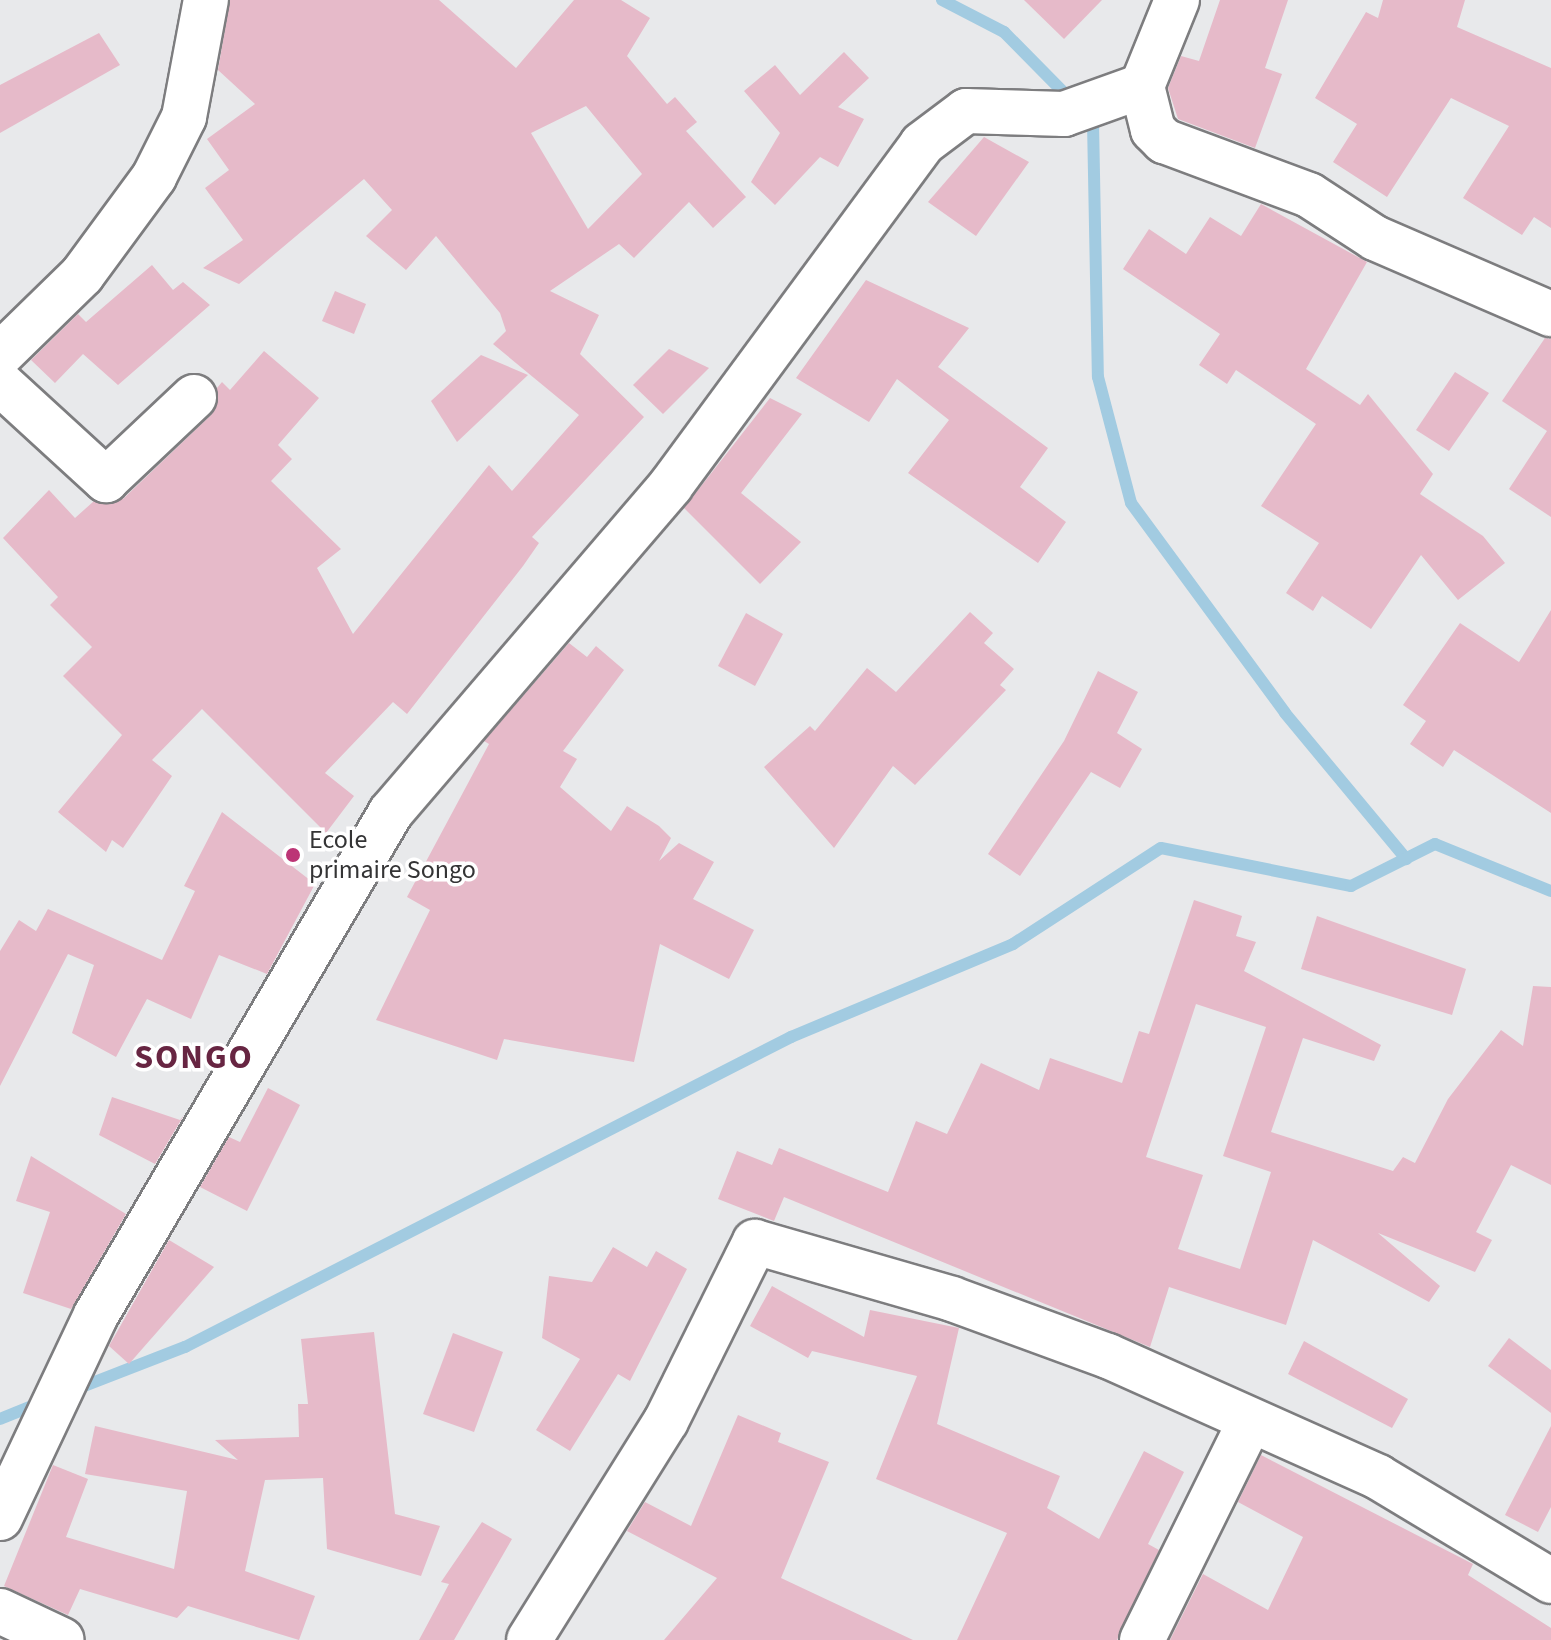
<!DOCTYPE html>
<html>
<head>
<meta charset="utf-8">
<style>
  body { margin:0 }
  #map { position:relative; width:1551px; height:1640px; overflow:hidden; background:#e8e9eb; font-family:"Source Sans 3",sans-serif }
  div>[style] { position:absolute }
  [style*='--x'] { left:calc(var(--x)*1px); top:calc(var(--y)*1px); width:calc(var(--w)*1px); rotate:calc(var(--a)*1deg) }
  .stream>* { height:12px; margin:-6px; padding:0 6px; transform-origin:6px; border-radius:6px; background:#a2cbe1 }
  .building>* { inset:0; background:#e6bac9 }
  .roads { filter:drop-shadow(2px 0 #7d7d7f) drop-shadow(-2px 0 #7d7d7f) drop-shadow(0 2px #7d7d7f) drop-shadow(0 -2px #7d7d7f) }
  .minor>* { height:44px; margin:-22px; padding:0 22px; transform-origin:22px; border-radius:22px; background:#fff }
  .dots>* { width:22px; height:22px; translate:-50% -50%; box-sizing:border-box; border:4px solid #fff; border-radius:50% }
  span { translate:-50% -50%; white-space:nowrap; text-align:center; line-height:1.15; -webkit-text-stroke:7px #fff; paint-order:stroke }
  .poi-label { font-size:26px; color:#343435 }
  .left { translate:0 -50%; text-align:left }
  .district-label { font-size:34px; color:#672542; font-weight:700; letter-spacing:2px }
</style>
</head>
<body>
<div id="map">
  <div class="stream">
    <i style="--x:942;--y:0;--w:70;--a:27.3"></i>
    <i style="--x:1004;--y:32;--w:98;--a:45.4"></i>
    <i style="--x:1086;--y:115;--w:10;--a:45"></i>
    <i style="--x:1093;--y:122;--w:255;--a:88.9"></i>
    <i style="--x:1098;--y:377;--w:130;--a:75.3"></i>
    <i style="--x:1131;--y:503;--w:260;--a:53.7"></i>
    <i style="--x:1285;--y:713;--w:190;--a:50.3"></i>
    <i style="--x:74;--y:1390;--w:119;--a:-21.2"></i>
    <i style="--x:185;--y:1347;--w:681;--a:-27.09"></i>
    <i style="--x:791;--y:1037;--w:241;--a:-22.7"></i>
    <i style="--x:1013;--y:944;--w:176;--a:-33"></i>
    <i style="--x:1161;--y:848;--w:194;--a:11.3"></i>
    <i style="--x:1351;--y:886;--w:94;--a:-26.6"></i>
    <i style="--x:1435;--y:844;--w:125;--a:22.1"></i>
    <i style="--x:0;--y:1419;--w:45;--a:-22"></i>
  </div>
  <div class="building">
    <i style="clip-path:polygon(evenodd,230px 0,439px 0,516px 68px,574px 0,621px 0,650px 18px,627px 56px,667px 104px,675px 97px,697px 122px,686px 131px,746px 197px,713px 228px,689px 202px,634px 258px,619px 244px,550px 291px,599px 315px,580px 354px,644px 417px,532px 537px,539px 543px,523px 566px,407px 714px,393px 702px,325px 773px,354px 796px,326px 833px,202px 709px,152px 760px,172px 776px,123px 848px,112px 840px,106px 852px,58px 812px,122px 735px,63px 676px,92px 647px,50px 605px,58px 597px,3px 538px,49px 490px,75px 518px,94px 501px,123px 499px,211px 415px,217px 388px,222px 382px,230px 390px,264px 351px,319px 398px,278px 445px,292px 459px,271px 481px,341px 549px,317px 568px,353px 634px,489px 465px,512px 491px,579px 415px,493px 344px,506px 331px,500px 313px,436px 236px,406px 270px,366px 236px,392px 210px,364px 179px,239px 284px,203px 268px,243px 240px,205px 188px,229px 170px,207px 139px,255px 104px,218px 70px,230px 0,586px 106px,642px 174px,588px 229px,531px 133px,586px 106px)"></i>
    <i style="clip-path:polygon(1024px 0,1102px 0,1064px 39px)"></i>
    <i style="clip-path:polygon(1220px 0,1288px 0,1265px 68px,1282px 74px,1255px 148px,1178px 119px,1168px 88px,1181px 56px,1199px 61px)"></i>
    <i style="clip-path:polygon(1383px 0,1465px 0,1457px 27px,1551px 68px,1551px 228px,1534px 217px,1522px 235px,1463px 198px,1509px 126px,1451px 98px,1387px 197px,1333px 162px,1357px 124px,1315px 98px,1366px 12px,1378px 18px)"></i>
    <i style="clip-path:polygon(99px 33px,120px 65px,0 133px,0 85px)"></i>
    <i style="clip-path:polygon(844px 52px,869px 78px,838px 107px,864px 119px,838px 167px,820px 157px,775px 205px,751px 182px,780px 133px,744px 91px,775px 65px,800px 95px)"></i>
    <i style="clip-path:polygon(984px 137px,1029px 162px,976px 236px,928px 202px)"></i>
    <i style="clip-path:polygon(1261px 204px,1367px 262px,1306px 369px,1360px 405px,1368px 394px,1433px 474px,1420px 494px,1483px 536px,1505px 563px,1458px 600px,1421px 555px,1371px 629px,1322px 596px,1313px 611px,1286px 593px,1319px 543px,1261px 506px,1316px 424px,1236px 370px,1227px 384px,1199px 365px,1220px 334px,1123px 269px,1149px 229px,1186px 254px,1210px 217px,1241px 236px)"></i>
    <i style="clip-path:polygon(152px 265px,173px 290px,183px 282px,210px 305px,118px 385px,83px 354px,55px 383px,31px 360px,78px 314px,86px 322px)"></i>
    <i style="clip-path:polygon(866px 280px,969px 328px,938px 367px,1048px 448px,1020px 487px,1066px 522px,1038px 563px,908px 473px,949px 420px,897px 379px,869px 422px,796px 378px)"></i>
    <i style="clip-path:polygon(335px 291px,366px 304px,354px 334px,322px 321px)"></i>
    <i style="clip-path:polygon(1545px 338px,1551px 339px,1551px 517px,1509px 489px,1547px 431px,1502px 401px)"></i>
    <i style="clip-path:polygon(669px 349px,709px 368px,663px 414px,633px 385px)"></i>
    <i style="clip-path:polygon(481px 355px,528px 375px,457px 442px,431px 401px)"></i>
    <i style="clip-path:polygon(1455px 372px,1489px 393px,1449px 451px,1416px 430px)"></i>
    <i style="clip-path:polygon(770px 398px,802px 414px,741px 493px,801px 542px,760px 584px,684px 508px)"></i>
    <i style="clip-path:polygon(1551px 610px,1551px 813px,1454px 750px,1443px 767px,1410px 744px,1426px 721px,1403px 705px,1460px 623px,1519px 662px)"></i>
    <i style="clip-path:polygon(970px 612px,993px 633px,984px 643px,1014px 669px,1000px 685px,1006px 690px,915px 785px,893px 766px,834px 848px,764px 767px,810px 726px,815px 731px,867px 668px,896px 692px)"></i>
    <i style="clip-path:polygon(746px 613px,783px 634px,755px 686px,718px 666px)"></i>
    <i style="clip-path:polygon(569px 643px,587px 657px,596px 646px,624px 670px,563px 751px,577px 759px,560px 787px,611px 831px,627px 806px,659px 826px,671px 838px,659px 861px,679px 843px,714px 862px,693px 899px,754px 930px,729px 979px,660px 944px,634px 1062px,504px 1039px,497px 1060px,376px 1020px,430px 910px,407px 897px,489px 744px,484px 741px)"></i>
    <i style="clip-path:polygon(1098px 671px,1138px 692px,1117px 733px,1142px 749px,1120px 788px,1091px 772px,1020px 876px,988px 854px,1064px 741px)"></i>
    <i style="clip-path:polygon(222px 812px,315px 884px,267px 974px,219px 955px,191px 1019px,147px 999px,116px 1057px,72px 1033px,94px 965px,68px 954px,0 1086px,0 951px,19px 920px,36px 931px,48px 909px,162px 960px,195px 891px,184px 886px)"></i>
    <i style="clip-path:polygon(evenodd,1194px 900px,1242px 916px,1236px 936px,1256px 942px,1244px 971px,1381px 1045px,1374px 1061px,1303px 1038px,1271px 1132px,1393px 1171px,1403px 1157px,1415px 1163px,1448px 1099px,1501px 1030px,1523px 1046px,1533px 986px,1551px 987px,1551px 1185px,1511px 1165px,1476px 1232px,1492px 1240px,1475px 1272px,1378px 1233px,1440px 1286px,1429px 1302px,1313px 1240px,1286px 1325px,1169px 1287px,1150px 1347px,784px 1197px,774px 1221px,718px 1199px,737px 1151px,772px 1165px,779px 1148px,888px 1192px,916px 1121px,947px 1134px,981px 1063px,1039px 1090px,1050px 1058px,1122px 1083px,1139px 1031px,1149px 1034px,1194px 900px,1196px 1004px,1266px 1027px,1223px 1156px,1271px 1172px,1240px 1269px,1178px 1249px,1203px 1175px,1146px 1157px,1196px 1004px)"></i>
    <i style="clip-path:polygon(1317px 916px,1466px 969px,1452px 1015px,1301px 969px)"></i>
    <i style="clip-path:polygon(268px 1088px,300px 1105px,247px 1211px,200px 1187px,229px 1137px,240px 1142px)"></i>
    <i style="clip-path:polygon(112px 1097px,180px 1120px,184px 1115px,155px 1164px,99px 1135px)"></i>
    <i style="clip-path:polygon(31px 1156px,126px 1214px,71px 1309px,23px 1293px,50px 1212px,16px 1201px)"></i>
    <i style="clip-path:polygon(169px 1240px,214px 1267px,129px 1364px,109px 1346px)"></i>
    <i style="clip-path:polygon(613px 1247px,647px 1267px,656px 1251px,687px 1269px,630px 1381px,618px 1374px,570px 1451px,536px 1430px,580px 1359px,542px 1338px,549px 1276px,592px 1282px)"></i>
    <i style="clip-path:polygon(772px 1286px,864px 1337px,870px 1310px,959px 1328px,937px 1424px,1060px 1476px,1047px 1508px,1099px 1539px,1144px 1451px,1184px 1472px,1148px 1544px,1159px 1550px,1117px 1640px,957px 1640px,1007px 1533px,876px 1479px,917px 1376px,812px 1351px,808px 1358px,750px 1326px)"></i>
    <i style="clip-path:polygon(374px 1332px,395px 1514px,440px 1526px,421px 1576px,327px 1549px,323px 1478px,265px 1480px,245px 1571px,315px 1596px,299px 1640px,188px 1606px,177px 1618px,80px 1589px,68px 1615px,4px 1586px,53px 1465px,88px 1479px,66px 1537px,174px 1569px,187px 1491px,85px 1474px,95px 1426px,238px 1460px,215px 1440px,299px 1437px,298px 1404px,308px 1404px,301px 1339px)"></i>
    <i style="clip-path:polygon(453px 1333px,503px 1352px,474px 1432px,423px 1414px)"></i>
    <i style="clip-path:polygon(1509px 1338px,1551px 1370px,1551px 1413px,1488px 1366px)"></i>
    <i style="clip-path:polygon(1304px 1341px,1408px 1399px,1392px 1428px,1288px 1374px)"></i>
    <i style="clip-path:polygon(738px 1415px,781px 1433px,778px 1442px,829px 1462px,781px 1578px,913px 1640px,664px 1640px,717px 1578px,627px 1531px,645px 1502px,691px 1526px)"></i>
    <i style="clip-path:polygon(1551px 1426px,1551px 1507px,1538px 1532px,1505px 1515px)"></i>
    <i style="clip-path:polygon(1261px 1455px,1473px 1564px,1468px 1575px,1551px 1628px,1551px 1640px,1170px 1640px,1203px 1574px,1268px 1610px,1303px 1537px,1238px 1502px)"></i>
    <i style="clip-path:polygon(482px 1522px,512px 1539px,454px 1640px,419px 1640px,449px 1584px,441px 1582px)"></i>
  </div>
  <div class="roads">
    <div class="minor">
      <i style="--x:1177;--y:0;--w:93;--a:112.1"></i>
      <i style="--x:1142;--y:86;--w:45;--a:76"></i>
      <i style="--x:1153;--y:130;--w:16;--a:45"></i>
      <i style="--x:1164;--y:141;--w:155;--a:20.4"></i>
      <i style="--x:1309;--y:195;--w:79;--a:33.1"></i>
      <i style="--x:1375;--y:238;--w:192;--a:23.4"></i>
      <i style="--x:0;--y:355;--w:115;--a:-44.3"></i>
      <i style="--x:82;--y:275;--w:122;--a:-53.7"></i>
      <i style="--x:154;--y:177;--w:67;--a:-63.4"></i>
      <i style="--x:184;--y:117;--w:119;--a:-79.4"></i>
      <i style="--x:0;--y:383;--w:144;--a:42.5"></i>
      <i style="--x:106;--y:480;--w:121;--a:-43.3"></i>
      <i style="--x:0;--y:1518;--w:225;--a:-64.7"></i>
      <i style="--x:96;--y:1315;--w:583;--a:-59.61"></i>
      <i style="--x:391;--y:812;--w:430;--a:-49.4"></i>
      <i style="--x:671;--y:485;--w:423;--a:-53.6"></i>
      <i style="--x:922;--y:144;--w:55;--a:-36.9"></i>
      <i style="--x:966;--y:111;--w:98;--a:1.8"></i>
      <i style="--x:1064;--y:114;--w:83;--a:-19.7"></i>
      <i style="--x:0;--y:1611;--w:68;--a:25.1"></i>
      <i style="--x:529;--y:1640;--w:258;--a:-58"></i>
      <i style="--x:666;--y:1421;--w:200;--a:-63.6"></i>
      <i style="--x:755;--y:1242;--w:205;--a:16.1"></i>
      <i style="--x:952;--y:1299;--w:166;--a:20.1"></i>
      <i style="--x:1108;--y:1356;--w:296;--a:24.1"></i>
      <i style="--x:1378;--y:1477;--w:202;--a:31"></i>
      <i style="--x:1142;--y:1640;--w:244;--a:-63.7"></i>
    </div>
  </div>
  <div class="dots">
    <i style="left:293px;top:855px;background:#bc3576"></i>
  </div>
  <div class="poi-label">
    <span class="left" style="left:309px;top:855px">Ecole<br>primaire Songo</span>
  </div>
  <div class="district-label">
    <span style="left:194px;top:1058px">SONGO</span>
  </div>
</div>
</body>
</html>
